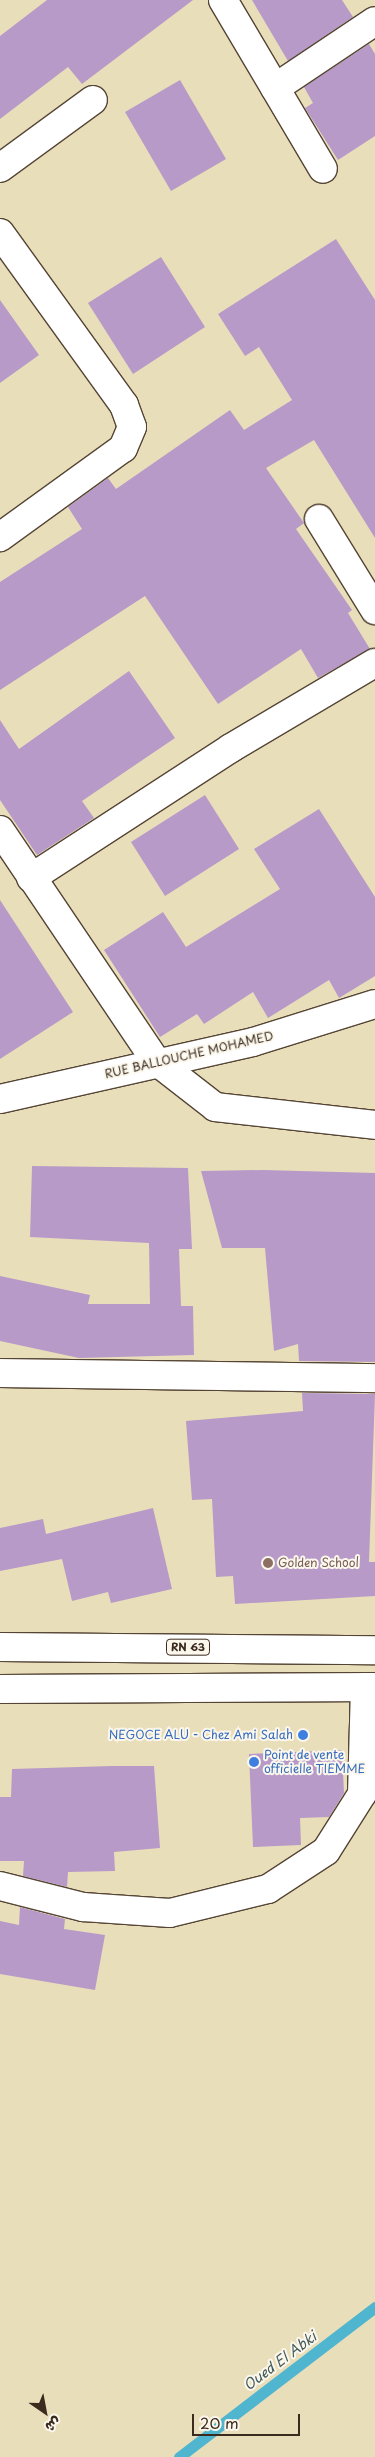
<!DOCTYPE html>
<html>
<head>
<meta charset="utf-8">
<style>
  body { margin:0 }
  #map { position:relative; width:375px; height:2457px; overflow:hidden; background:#e9deba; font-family:"Playpen Sans","Playpen Sans Arabic",sans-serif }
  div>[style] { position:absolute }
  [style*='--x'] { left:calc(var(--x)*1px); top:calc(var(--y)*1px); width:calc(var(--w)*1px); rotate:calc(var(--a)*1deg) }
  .stream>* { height:11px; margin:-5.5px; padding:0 5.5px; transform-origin:5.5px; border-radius:5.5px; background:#50b5cf }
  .building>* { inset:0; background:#b79ac8 }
  .roads { filter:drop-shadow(1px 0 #554535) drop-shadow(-1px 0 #554535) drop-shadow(0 1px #554535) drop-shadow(0 -1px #554535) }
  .minor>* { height:28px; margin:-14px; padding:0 14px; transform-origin:14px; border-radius:14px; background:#fff }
  .major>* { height:28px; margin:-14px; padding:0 14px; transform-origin:14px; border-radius:14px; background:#fff }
  .dots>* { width:14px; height:14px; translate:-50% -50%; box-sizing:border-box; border:2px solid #fbf7ec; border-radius:50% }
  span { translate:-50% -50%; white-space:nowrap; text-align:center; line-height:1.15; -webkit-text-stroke:4px #fbf7ec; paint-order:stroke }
  .shield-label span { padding:1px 4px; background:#fbf7ec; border:1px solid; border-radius:4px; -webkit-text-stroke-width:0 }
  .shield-label { font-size:11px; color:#3b2a1e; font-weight:700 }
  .street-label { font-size:12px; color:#3b2a1e }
  .education-label { font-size:12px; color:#785e54 }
  .left { translate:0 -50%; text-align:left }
  .shop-label { font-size:12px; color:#366cbe }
  .right { translate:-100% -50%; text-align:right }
  .water-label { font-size:14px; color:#425b5c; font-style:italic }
  .north { position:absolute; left:20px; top:2387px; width:50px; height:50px; -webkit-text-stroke:4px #fbf7ec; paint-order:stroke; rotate:147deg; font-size:14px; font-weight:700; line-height:20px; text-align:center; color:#3b2a1e }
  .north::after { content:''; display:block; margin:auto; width:18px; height:22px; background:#3b2a1e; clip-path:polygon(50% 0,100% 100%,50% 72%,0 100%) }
  .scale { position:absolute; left:192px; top:2414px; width:108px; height:22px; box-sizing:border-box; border:2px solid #3b2a1e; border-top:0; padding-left:6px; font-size:15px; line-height:18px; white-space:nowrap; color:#3b2a1e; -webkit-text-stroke:4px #fbf7ec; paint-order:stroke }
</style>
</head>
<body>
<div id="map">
  <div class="stream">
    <i style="--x:179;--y:2457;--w:247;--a:-37.4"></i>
  </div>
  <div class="building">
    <i style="clip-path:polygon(47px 0,193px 0,82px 84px,68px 67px,0 119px,0 36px)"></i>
    <i style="clip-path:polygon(252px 0,342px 0,353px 17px,288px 61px)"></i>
    <i style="clip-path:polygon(369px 44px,375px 54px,375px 136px,338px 160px,305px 108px,313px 103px,304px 87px)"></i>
    <i style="clip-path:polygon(180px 80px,226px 159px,171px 191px,125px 112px)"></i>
    <i style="clip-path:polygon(336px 239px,375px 300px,375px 538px,314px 440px,266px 468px,304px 523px,296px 529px,352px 610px,348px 613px,370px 649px,318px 678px,301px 649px,218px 704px,145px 596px,0 690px,0 582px,82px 529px,68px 507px,108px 478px,116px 489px,230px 410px,244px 430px,292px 400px,259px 347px,245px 356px,218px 314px)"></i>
    <i style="clip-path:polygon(161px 257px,205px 327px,133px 374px,88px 303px)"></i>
    <i style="clip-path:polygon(0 300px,39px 355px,0 383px)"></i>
    <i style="clip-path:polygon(129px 671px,175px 738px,82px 801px,94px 818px,37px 855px,0 800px,0 720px,19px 749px)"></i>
    <i style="clip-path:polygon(205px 795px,239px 849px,165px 896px,131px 842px)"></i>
    <i style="clip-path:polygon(319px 809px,375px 897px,375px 976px,339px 998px,329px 980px,268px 1018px,253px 992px,204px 1024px,197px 1014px,160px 1037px,104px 950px,163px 912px,186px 947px,280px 889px,254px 849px)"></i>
    <i style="clip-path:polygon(0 900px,73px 1012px,0 1059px)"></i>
    <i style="clip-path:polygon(32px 1166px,188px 1168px,192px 1249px,179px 1249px,181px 1306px,193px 1306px,194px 1355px,79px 1358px,0 1341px,0 1276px,90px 1295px,88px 1304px,150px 1304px,149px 1243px,30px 1237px)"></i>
    <i style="clip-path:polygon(263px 1170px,375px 1173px,375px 1362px,299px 1361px,298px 1344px,274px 1351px,265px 1248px,222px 1248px,201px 1171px)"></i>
    <i style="clip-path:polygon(302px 1393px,375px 1394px,369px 1562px,375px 1562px,375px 1596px,235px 1604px,233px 1576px,216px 1577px,212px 1499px,192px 1500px,186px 1421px,303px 1411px)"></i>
    <i style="clip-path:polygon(153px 1508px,172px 1589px,111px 1603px,108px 1592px,72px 1601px,62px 1559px,0 1571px,0 1528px,43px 1519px,46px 1534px)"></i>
    <i style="clip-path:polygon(342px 1750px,344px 1793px,329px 1817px,300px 1818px,301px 1845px,253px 1847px,249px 1754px)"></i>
    <i style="clip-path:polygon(112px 1766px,154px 1766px,160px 1848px,114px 1852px,115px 1871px,68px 1872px,67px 1887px,23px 1876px,24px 1861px,0 1861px,0 1797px,11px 1797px,12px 1769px)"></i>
    <i style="clip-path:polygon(20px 1907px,65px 1919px,64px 1929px,105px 1935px,95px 1990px,0 1974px,0 1921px,19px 1925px)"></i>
  </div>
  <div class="roads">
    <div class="minor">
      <i style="--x:223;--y:0;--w:196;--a:59.4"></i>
      <i style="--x:275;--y:88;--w:120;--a:-33.8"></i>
      <i style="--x:0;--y:168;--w:115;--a:-36.2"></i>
      <i style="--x:0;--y:233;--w:212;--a:54.2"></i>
      <i style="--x:124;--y:405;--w:23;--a:70"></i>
      <i style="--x:132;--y:427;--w:23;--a:113"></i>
      <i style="--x:123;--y:448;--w:152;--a:144.1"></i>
      <i style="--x:319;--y:519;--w:107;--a:58.4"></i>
      <i style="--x:0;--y:830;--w:279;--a:56"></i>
      <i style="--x:156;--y:1061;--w:75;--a:37.9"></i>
      <i style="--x:215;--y:1107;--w:161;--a:6.4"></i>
      <i style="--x:31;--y:878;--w:239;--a:-33"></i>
      <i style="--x:231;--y:748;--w:167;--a:-30.6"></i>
      <i style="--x:0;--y:1099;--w:259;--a:-12.7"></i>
      <i style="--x:253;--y:1042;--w:128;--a:-17.3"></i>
      <i style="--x:0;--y:1373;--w:375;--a:0.8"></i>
      <i style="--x:0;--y:1886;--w:86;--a:14.2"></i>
      <i style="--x:83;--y:1907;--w:87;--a:3.9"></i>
      <i style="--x:170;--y:1913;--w:101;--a:-13.8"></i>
      <i style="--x:268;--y:1889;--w:69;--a:-33.2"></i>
      <i style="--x:326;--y:1851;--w:67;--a:-57.7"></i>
      <i style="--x:362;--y:1794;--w:107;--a:-88.4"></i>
    </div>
    <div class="major">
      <i style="--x:0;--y:1647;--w:375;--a:0.5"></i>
      <i style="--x:0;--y:1689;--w:375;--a:-0.3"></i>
    </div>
  </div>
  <div class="dots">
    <i style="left:268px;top:1563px;background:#8d6e63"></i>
    <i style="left:303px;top:1735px;background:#3f7fe0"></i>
    <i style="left:254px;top:1762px;background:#3f7fe0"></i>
  </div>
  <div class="shield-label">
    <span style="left:188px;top:1647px">RN 63</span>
  </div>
  <div class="street-label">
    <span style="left:189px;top:1055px;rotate:-13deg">RUE BALLOUCHE MOHAMED</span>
  </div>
  <div class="education-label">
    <span class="left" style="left:278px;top:1563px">Golden School</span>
  </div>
  <div class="shop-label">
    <span class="right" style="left:293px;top:1735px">NEGOCE ALU - Chez Ami Salah</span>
    <span class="left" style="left:264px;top:1762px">Point de vente<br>officielle TIEMME</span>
  </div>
  <div class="water-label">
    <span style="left:280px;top:2361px;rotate:-37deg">Oued El Abki</span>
  </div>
  <div class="north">ش</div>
  <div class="scale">20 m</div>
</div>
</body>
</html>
